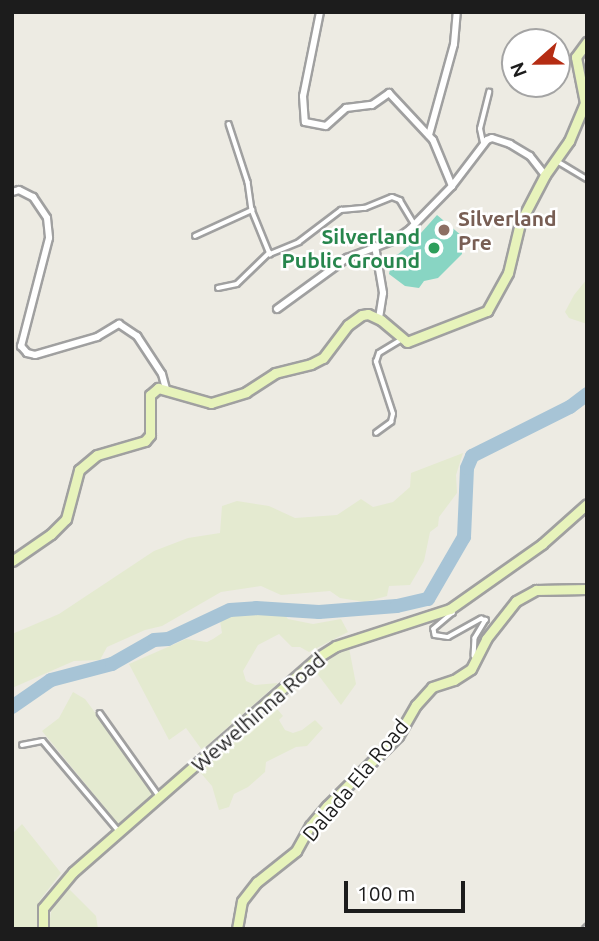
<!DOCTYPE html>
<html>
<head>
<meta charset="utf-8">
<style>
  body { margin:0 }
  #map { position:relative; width:599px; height:941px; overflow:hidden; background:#edebe3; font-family:Ubuntu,sans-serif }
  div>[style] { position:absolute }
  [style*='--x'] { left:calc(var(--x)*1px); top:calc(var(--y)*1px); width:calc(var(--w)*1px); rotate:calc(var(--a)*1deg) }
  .farmland>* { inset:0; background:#e4ead0 }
  .pitch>* { inset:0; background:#88d5c3 }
  .river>* { height:14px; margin:-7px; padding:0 7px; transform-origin:7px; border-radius:7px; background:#a7c4d6 }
  .roads { filter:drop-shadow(2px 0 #a0a0a0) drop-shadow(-2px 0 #a0a0a0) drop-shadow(0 2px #a0a0a0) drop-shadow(0 -2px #a0a0a0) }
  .lane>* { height:3.5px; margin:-1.75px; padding:0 1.75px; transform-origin:1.75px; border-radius:1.75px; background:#fff }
  .street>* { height:6px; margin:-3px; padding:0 3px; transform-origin:3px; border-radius:3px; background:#fff }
  .secondary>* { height:9px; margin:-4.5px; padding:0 4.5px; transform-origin:4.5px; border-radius:4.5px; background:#e7f3bb }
  .dots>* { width:19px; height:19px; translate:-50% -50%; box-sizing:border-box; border:4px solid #fff; border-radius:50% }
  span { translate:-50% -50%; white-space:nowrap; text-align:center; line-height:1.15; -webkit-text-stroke:5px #fff; paint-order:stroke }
  .education-label { font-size:21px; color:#785e54; font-weight:700 }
  .left { translate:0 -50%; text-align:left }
  .leisure-label { font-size:21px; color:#27864d; font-weight:700 }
  .right { translate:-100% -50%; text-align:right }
  .street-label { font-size:21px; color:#1c1c1c }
  .frame { position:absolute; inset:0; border:14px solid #1c1c1c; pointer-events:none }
  .north { position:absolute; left:501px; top:28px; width:70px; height:70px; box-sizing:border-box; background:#fff; border:2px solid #a4a4a4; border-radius:50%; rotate:249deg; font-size:19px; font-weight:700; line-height:28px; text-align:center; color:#1c1c1c }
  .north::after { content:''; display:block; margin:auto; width:24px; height:32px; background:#b52c13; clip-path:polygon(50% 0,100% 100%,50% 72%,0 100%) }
  .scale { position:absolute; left:344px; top:881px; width:121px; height:32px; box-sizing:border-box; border:4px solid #1c1c1c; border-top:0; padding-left:9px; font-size:21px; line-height:24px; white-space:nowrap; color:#1c1c1c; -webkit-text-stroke:5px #fff; paint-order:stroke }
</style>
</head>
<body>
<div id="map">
  <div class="farmland">
    <i style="clip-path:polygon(587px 279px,587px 324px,569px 318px,565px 312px,574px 295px)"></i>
    <i style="clip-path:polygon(463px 453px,456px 475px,457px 493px,439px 517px,438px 526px,430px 532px,424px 561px,410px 585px,389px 586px,387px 596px,365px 602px,340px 598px,330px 591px,281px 595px,261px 586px,221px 592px,162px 626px,145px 630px,107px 647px,100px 660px,74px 661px,12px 688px,12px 634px,59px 614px,154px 551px,188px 538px,220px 533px,222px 506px,237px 501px,269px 506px,295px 518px,337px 515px,361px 499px,373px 507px,393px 502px,410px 487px,411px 473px)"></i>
    <i style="clip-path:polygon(264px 613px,285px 615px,288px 619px,313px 624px,341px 619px,348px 632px,309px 652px,300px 647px,292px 647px,279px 634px,258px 645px,243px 671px,246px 681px,255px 685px,278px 683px,202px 750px,186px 728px,169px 740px,129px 664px,186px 639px,207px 642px,213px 639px,222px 633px,220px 621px,232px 616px)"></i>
    <i style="clip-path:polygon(349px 648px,356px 684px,341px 705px,316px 672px,336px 654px)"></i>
    <i style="clip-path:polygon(73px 692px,85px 699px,155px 793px,119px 825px,42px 731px,59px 718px)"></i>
    <i style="clip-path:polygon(273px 704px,283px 716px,279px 720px,285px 730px,293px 733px,302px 730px,315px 720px,323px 728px,307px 746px,296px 747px,266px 762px,265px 772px,248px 787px,234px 794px,229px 807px,219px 810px,212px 786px,199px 771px)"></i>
    <i style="clip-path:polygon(22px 824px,61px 873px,40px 900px,37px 929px,12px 929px,12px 834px)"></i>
    <i style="clip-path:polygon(67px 887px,96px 916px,98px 929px,48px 929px,53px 902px)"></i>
  </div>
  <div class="pitch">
    <i style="clip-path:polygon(437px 215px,462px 236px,462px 254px,438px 278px,424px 281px,419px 288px,405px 286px,389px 274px,392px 259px,412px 243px)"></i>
  </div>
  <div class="river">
    <i style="--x:12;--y:707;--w:47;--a:-34.7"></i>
    <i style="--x:51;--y:680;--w:63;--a:-14.7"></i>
    <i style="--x:112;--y:664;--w:48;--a:-29.7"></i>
    <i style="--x:154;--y:640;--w:14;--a:-4"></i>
    <i style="--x:168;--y:639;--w:68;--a:-25.1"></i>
    <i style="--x:230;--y:610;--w:26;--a:-4"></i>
    <i style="--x:256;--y:608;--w:63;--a:3.6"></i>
    <i style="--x:319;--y:612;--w:78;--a:-4.4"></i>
    <i style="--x:397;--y:606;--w:32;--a:-13"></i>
    <i style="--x:428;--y:599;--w:72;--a:-59.9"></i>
    <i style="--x:464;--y:537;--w:69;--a:-87.5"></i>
    <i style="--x:467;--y:468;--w:13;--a:-67"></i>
    <i style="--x:472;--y:456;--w:110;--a:-26.6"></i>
    <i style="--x:570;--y:407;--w:21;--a:-37"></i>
  </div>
  <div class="roads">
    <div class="lane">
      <i style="--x:229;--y:124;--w:61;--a:71.9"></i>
      <i style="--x:248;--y:182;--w:28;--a:82"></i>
      <i style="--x:252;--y:210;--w:48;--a:67.8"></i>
      <i style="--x:270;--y:254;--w:31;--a:-22"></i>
      <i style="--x:299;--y:242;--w:53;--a:-37.3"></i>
      <i style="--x:341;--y:210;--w:24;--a:-5"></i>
      <i style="--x:365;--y:208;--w:29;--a:-22"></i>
      <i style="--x:392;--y:197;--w:9;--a:21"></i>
      <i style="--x:400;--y:200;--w:27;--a:59"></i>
      <i style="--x:483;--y:143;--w:14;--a:-102"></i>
      <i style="--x:480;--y:129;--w:38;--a:-76"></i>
      <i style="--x:557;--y:161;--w:35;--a:31"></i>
      <i style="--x:195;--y:236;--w:63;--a:-24.5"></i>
      <i style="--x:218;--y:288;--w:19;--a:-12"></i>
      <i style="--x:237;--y:284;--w:45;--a:-44.1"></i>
      <i style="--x:376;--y:433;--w:19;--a:-36"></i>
      <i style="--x:391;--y:422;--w:8;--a:-76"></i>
      <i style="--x:393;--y:414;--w:55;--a:-108.1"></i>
      <i style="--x:376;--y:362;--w:9;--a:-72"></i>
      <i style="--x:379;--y:353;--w:27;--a:-31"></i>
      <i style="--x:450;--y:609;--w:5;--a:53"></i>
      <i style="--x:453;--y:613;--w:25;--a:140"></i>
      <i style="--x:434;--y:629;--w:6;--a:81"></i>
      <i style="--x:435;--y:635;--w:13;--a:9"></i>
      <i style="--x:448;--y:637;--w:38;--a:-29"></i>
      <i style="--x:481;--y:619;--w:5;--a:11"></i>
      <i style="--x:486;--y:620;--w:21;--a:121"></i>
      <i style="--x:475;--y:638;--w:18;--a:93"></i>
      <i style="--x:100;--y:713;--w:102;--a:54.6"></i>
      <i style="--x:22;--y:745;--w:21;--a:-11"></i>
      <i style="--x:43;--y:741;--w:116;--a:49.9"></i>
      <i style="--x:585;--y:929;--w:3;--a:-45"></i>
    </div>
    <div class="street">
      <i style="--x:320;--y:12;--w:86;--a:101.4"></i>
      <i style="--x:303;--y:96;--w:26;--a:86"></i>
      <i style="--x:305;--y:122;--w:21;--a:11"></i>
      <i style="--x:326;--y:126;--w:27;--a:-42"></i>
      <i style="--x:346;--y:108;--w:26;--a:-7"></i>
      <i style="--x:372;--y:105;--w:21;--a:-35"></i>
      <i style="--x:389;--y:93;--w:64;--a:46.9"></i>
      <i style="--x:433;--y:140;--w:50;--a:67.6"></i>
      <i style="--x:429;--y:135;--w:94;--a:-74.6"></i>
      <i style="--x:454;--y:44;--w:32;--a:-85"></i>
      <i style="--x:12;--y:192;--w:7;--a:-16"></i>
      <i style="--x:19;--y:190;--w:16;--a:27"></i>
      <i style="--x:33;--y:197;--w:25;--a:56"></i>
      <i style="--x:47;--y:218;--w:20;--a:84"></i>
      <i style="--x:49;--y:238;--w:112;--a:104.5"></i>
      <i style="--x:21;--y:346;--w:9;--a:49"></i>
      <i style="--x:27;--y:353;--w:8;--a:14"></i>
      <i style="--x:35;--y:355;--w:65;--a:-16.2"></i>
      <i style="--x:97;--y:337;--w:26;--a:-31"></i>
      <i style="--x:119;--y:324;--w:22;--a:34"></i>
      <i style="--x:137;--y:336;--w:45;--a:56.7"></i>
      <i style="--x:162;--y:374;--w:16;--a:75"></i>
      <i style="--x:375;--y:246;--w:48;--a:80.3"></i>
      <i style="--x:383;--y:293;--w:26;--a:99"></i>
      <i style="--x:277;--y:309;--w:87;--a:-36.1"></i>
      <i style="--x:347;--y:258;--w:51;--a:-20.6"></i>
      <i style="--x:395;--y:240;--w:19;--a:-36"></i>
      <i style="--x:410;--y:229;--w:60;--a:-45.7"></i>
      <i style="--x:452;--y:186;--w:58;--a:-52.7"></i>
      <i style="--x:487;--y:140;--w:5;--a:-22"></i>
      <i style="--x:492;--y:138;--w:19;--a:18"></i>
      <i style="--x:510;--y:144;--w:23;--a:31"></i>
      <i style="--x:530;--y:156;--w:24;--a:52"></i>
    </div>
    <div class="secondary">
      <i style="--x:12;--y:561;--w:47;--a:-34.7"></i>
      <i style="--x:51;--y:534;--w:21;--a:-45"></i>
      <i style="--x:66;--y:519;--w:51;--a:-75.1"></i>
      <i style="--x:79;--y:470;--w:23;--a:-40"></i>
      <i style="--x:97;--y:455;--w:50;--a:-16.3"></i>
      <i style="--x:145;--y:441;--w:8;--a:-50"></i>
      <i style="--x:150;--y:435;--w:40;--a:-90"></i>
      <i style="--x:150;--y:395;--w:11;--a:-41"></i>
      <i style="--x:158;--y:388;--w:55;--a:15.8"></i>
      <i style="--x:211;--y:403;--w:37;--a:-17"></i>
      <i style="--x:246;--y:392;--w:35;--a:-33"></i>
      <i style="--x:275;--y:373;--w:37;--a:-14"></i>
      <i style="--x:311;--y:364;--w:13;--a:-27"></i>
      <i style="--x:323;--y:358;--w:41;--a:-52.9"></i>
      <i style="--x:348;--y:325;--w:17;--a:-36"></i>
      <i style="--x:362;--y:315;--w:6;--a:-9"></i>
      <i style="--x:368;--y:314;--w:14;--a:25"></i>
      <i style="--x:381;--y:320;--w:34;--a:40"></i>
      <i style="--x:407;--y:342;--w:86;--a:-21.2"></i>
      <i style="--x:487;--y:311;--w:43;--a:-61.1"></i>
      <i style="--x:508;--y:273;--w:51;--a:-76.5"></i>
      <i style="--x:520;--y:223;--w:54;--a:-62.5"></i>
      <i style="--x:545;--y:175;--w:42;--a:-54.8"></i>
      <i style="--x:569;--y:141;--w:41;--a:-67.2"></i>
      <i style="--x:585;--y:103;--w:47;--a:-101.1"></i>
      <i style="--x:576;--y:57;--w:19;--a:-54"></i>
      <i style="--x:43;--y:929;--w:21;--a:-90"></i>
      <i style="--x:43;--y:908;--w:47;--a:-50.2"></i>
      <i style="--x:73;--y:872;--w:328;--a:-41.2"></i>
      <i style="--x:320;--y:656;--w:19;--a:-32"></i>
      <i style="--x:336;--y:646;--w:120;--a:-18"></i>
      <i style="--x:450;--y:609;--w:113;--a:-35.2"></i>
      <i style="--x:542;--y:544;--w:60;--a:-41.6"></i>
      <i style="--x:237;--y:929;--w:28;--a:-80"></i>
      <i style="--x:242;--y:901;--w:24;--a:-52"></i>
      <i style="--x:257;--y:882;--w:50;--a:-38.5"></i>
      <i style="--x:296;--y:851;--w:29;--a:-61"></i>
      <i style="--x:310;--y:826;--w:26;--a:-50"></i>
      <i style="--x:327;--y:806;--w:100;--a:-44.6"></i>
      <i style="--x:398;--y:736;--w:36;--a:-60"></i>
      <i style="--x:416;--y:705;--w:24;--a:-48"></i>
      <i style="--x:432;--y:687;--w:23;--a:-18"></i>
      <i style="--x:454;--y:680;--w:20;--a:-33"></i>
      <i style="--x:471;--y:669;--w:34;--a:-63"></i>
      <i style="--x:486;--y:639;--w:48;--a:-51.7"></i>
      <i style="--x:516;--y:601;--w:23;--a:-29"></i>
      <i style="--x:536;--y:590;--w:51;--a:-1.1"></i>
    </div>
  </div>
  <div class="dots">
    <i style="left:444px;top:230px;background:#8d6e63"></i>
    <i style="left:434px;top:248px;background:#2e9e5b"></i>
  </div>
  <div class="education-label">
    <span class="left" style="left:458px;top:230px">Silverland<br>Pre</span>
  </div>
  <div class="leisure-label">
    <span class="right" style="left:420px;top:248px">Silverland<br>Public Ground</span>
  </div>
  <div class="street-label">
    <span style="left:258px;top:712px;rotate:-41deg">Wewelhinna Road</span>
    <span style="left:355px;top:780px;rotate:-50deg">Dalada Ela Road</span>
  </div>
  <div class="frame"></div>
  <div class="north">N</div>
  <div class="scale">100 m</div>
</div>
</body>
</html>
